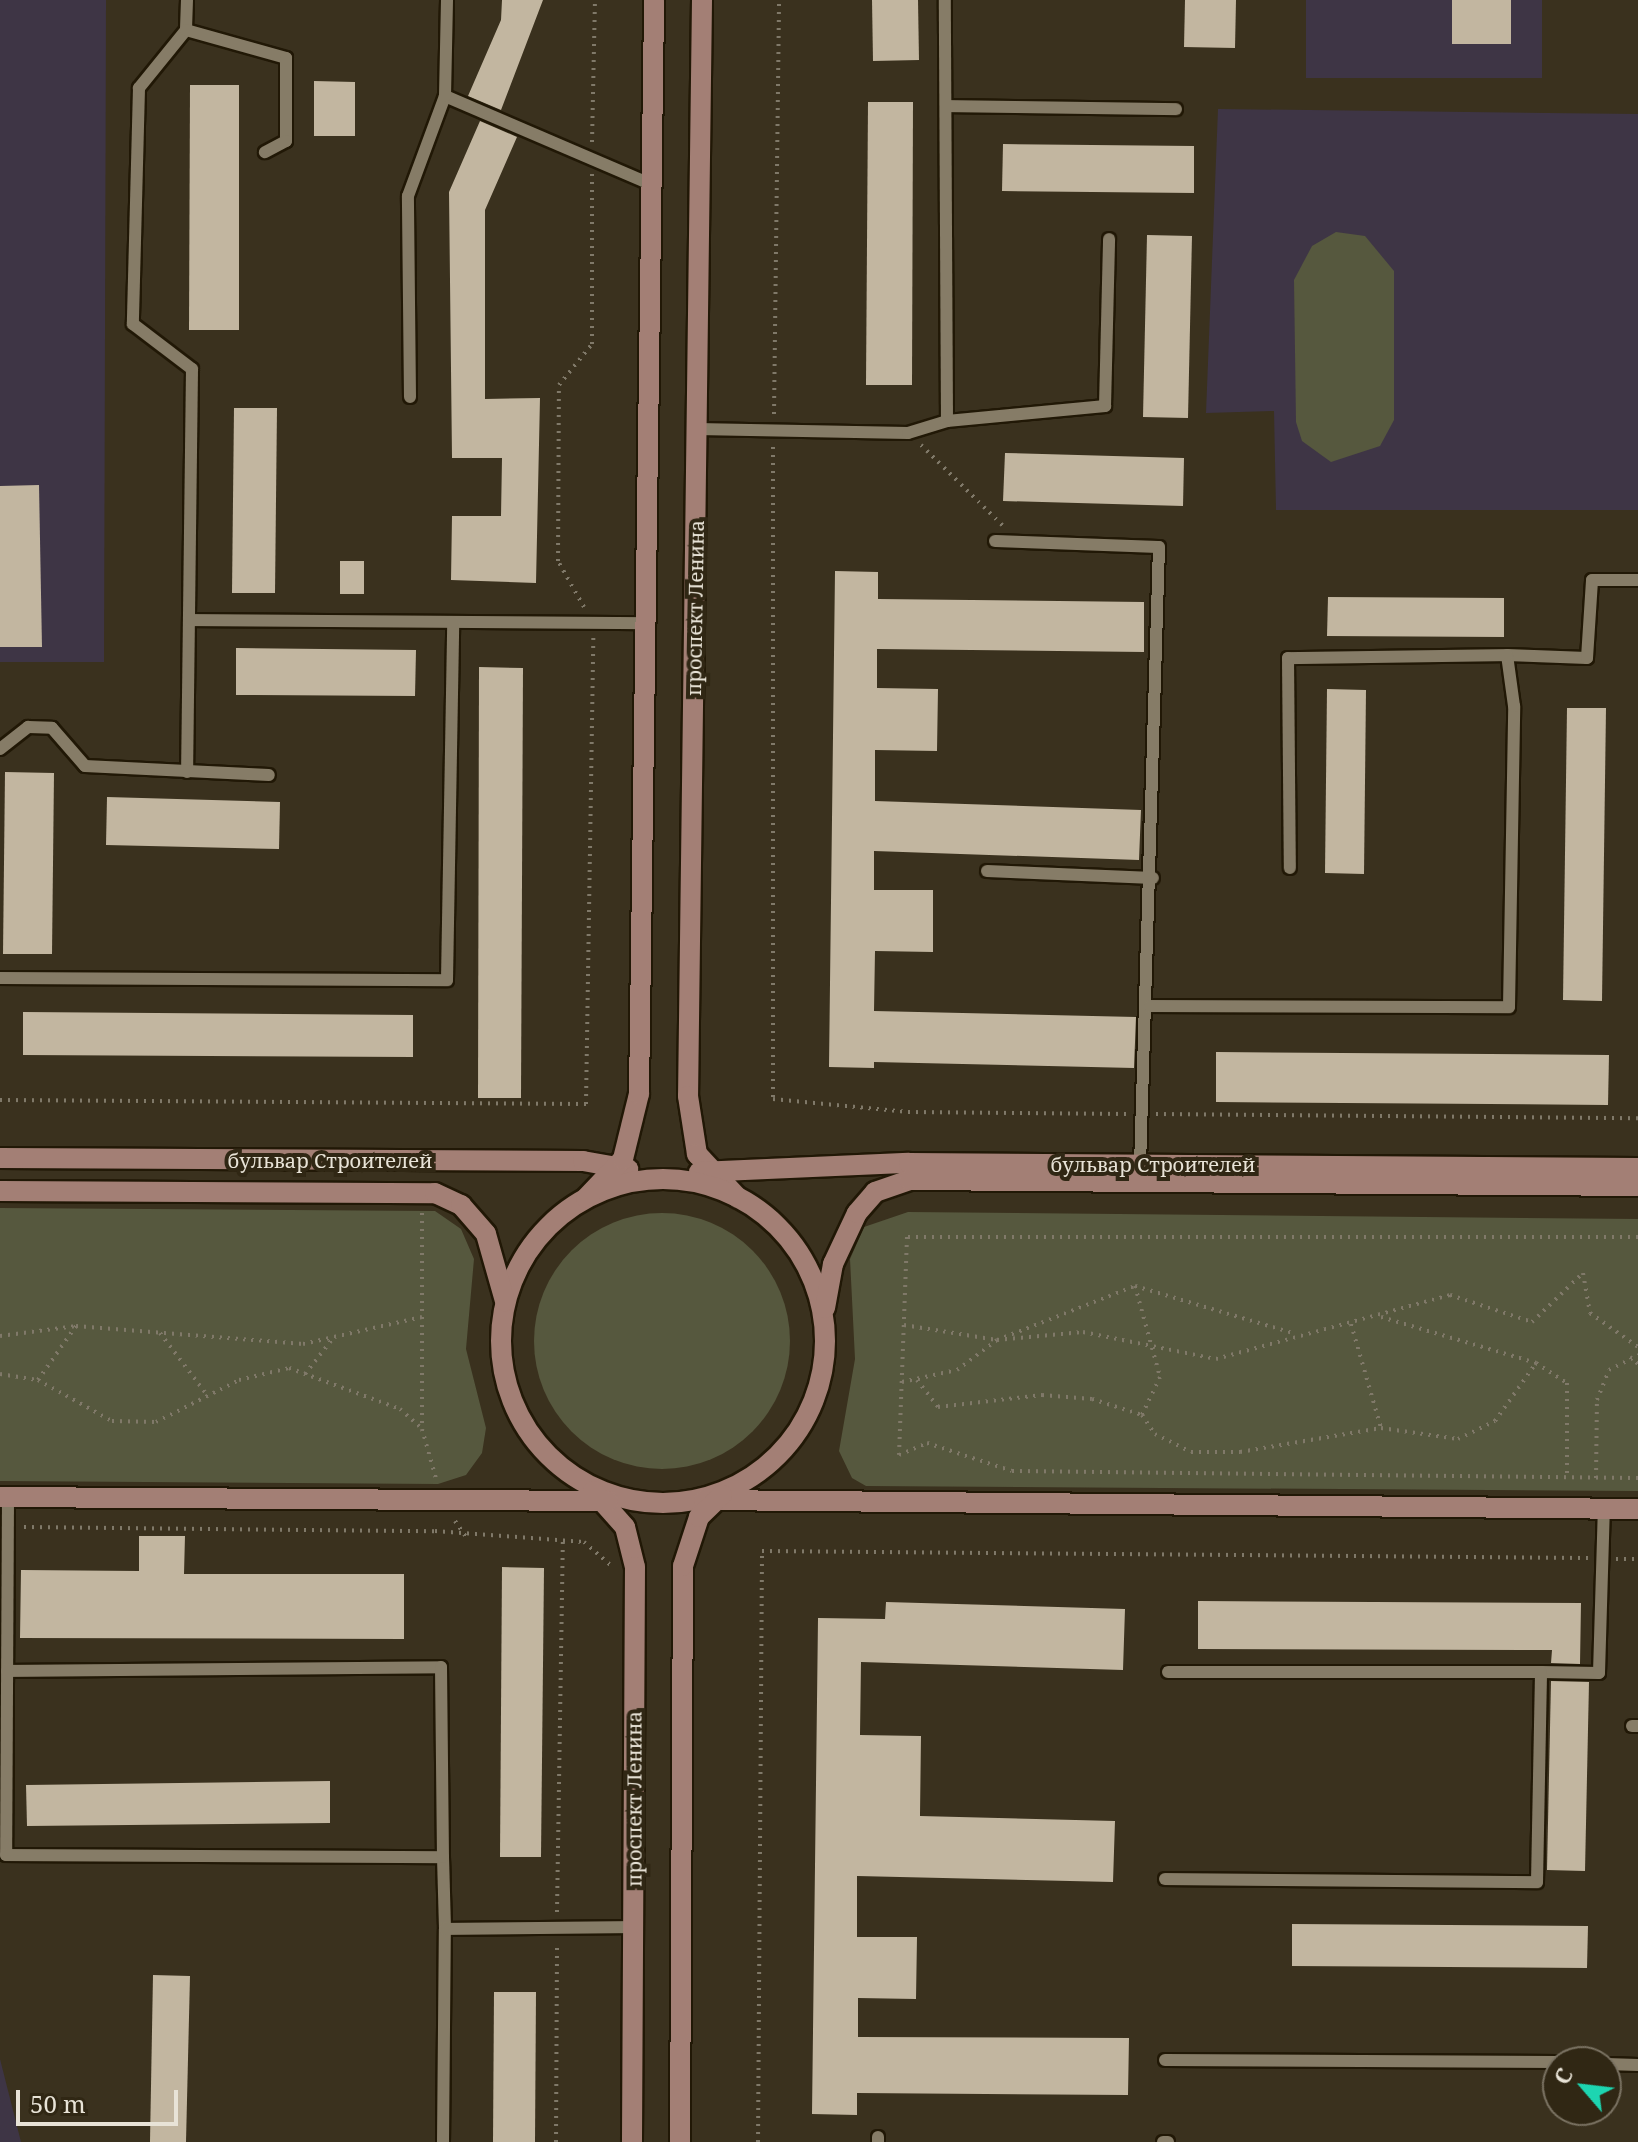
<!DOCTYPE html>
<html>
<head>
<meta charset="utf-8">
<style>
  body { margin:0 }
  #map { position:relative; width:1638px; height:2142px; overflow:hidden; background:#3a311e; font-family:"Noto Serif",serif }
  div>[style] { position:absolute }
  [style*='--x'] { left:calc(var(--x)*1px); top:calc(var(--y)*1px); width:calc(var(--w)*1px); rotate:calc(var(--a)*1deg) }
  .education>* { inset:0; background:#3e3545 }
  .green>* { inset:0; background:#56583e }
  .round { border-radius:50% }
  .building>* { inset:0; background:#c2b6a0 }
  .path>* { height:4px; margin-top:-2px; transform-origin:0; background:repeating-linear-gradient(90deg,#807969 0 2px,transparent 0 8px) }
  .roads { filter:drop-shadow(2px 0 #211806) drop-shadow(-2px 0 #211806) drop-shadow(0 2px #211806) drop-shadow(0 -2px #211806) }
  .lane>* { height:12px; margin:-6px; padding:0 6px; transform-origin:6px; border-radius:6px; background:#867c67 }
  .secondary>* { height:20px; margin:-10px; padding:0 10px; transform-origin:10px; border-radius:10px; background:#a37f75 }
  .secondary>.ring { margin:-10px; padding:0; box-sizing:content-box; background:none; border:20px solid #a37f75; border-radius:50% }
  span { translate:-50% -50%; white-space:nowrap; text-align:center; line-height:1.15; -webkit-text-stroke:8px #302714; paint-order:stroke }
  .street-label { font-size:20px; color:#e8e3d7 }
  .north { position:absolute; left:1542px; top:2046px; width:80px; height:80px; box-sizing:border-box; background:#302714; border:2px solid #7a7262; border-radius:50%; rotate:298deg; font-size:22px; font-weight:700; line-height:32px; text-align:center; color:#e8e3d7 }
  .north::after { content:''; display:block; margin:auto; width:28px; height:36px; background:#1dd5b1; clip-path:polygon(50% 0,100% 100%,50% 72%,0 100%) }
  .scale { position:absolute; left:16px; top:2090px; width:162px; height:36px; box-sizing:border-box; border:4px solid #e8e3d7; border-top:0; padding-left:10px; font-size:24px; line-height:28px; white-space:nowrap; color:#e8e3d7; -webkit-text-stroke:6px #302714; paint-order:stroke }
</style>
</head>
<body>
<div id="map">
  <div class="education">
    <i style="clip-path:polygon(0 0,106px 0,104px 662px,0 662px)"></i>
    <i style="clip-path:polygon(1306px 0,1542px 0,1542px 78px,1306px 78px)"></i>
    <i style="clip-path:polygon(1218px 109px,1638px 114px,1638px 510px,1276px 510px,1274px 411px,1206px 413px)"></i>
    <i style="clip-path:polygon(0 2059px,21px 2142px,0 2142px)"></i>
  </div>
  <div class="green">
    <i style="clip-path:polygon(1336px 232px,1365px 236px,1394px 271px,1394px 420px,1380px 446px,1331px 462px,1302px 441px,1296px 422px,1294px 280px,1312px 246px)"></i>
    <i style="clip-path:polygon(0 1208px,435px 1211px,461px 1229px,474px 1259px,466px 1349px,486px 1428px,482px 1453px,466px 1475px,438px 1484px,0 1481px)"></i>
    <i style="clip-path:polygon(908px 1212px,1638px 1219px,1638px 1491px,866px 1486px,852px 1478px,839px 1451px,855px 1359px,850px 1259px,864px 1227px)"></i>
    <i class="round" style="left:534px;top:1213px;width:256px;height:256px"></i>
  </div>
  <div class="building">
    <i style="clip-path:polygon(502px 0,543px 0,501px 110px,468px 96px,501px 20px)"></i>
    <i style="clip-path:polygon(872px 0,918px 0,919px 60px,873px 61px)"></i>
    <i style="clip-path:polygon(1185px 0,1236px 0,1235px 48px,1184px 47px)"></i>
    <i style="clip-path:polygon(1452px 0,1511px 0,1511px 44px,1452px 44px)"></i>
    <i style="clip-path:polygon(314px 81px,355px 82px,355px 136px,314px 136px)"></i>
    <i style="clip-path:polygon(190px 85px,239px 85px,239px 330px,189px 330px)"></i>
    <i style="clip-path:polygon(868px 102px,913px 102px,912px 385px,866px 385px)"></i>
    <i style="clip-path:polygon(480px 121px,517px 137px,485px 210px,485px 399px,540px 398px,536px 583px,451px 580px,452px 516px,501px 516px,502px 458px,452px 458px,449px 192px)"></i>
    <i style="clip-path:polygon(1003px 144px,1194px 146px,1194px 193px,1002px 191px)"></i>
    <i style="clip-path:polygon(1147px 235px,1192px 236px,1188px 418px,1143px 417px)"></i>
    <i style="clip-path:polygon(234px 408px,277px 408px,275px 593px,232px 593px)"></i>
    <i style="clip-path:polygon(1005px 453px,1184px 458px,1183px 506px,1003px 501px)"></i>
    <i style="clip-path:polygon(39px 485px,42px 647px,0 647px,0 486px)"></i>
    <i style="clip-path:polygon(340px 561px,364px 561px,364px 594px,340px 594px)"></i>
    <i style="clip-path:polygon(835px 571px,878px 572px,878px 599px,1144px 602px,1144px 652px,877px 649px,877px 688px,938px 689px,937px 751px,875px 750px,875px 801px,1141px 810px,1139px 860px,874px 851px,874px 890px,933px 890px,933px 952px,875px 951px,874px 1011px,1136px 1017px,1134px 1068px,874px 1062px,874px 1068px,829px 1067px)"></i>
    <i style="clip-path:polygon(1328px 597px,1504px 598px,1504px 637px,1327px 636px)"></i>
    <i style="clip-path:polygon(236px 648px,416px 650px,415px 696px,236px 695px)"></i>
    <i style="clip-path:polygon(479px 667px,523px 668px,521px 1098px,478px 1098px)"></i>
    <i style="clip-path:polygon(1327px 689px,1366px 690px,1364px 874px,1325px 873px)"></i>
    <i style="clip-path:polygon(1567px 708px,1606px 708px,1602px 1001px,1563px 1000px)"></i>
    <i style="clip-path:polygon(5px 772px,54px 773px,52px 954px,3px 954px)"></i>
    <i style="clip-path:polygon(107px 797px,280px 802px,279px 849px,106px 845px)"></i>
    <i style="clip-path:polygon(23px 1012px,413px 1015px,413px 1057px,23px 1055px)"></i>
    <i style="clip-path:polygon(1216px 1052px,1609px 1055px,1608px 1105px,1216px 1102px)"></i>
    <i style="clip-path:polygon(139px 1536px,185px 1536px,184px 1574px,404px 1574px,404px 1639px,20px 1638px,21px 1570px,139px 1571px)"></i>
    <i style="clip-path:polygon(502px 1567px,544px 1568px,541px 1857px,500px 1857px)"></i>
    <i style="clip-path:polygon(1198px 1601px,1581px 1603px,1580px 1664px,1551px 1663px,1552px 1650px,1198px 1649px)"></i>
    <i style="clip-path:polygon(886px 1602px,1125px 1609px,1123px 1670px,861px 1662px,860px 1735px,921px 1736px,920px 1816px,1115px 1821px,1113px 1882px,857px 1876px,857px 1937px,917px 1937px,916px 1999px,858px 1998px,858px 2037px,1129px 2038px,1128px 2095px,857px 2093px,857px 2115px,812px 2114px,818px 1618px,885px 1619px)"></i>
    <i style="clip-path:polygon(1551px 1681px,1589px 1682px,1585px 1871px,1547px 1870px)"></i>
    <i style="clip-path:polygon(330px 1781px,330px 1823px,27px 1826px,26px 1785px)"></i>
    <i style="clip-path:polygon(1292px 1924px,1588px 1926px,1587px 1968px,1292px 1966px)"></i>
    <i style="clip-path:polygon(153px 1975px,190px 1976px,186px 2142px,150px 2142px)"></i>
    <i style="clip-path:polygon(494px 1992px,536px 1992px,535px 2142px,493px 2142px)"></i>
  </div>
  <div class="path">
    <i style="--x:592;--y:142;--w:142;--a:-88.8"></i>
    <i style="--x:774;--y:414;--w:414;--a:-89.3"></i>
    <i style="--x:921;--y:445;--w:115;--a:44.6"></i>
    <i style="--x:773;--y:447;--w:652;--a:90"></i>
    <i style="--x:773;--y:1099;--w:136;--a:5.5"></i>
    <i style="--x:908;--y:1112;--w:220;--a:0.5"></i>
    <i style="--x:584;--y:607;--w:53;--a:-119.5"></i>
    <i style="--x:558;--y:561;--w:176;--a:-89.7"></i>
    <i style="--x:559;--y:385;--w:53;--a:-51.2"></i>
    <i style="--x:592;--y:344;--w:170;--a:-90"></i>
    <i style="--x:0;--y:1100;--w:586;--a:0.39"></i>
    <i style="--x:586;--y:1104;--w:466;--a:-89.1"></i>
    <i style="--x:1156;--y:1114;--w:482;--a:0.5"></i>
    <i style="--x:422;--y:1213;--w:216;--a:90"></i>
    <i style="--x:422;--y:1429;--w:55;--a:74.2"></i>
    <i style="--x:1638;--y:1237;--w:731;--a:180"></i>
    <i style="--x:907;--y:1237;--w:218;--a:92.1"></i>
    <i style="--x:899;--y:1455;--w:30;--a:-23"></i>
    <i style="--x:927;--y:1443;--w:89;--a:18.2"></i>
    <i style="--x:1012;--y:1471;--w:626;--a:0.64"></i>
    <i style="--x:1135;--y:1286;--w:94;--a:74.6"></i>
    <i style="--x:1160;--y:1377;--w:42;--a:115.3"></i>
    <i style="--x:1381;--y:1317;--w:162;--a:16.5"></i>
    <i style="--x:1536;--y:1363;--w:37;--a:33"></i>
    <i style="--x:1567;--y:1383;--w:95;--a:90"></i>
    <i style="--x:1351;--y:1324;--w:108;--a:73.9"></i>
    <i style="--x:904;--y:1325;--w:94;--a:9.2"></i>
    <i style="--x:997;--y:1340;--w:148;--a:-21.4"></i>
    <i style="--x:1135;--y:1286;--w:165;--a:16.6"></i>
    <i style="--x:160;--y:1333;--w:78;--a:52.8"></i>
    <i style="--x:0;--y:1336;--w:77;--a:-7.5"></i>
    <i style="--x:76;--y:1326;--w:228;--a:4.5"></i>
    <i style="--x:303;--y:1344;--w:122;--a:-12.8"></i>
    <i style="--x:1630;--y:1357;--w:11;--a:41"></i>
    <i style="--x:0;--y:1374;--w:38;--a:9"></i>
    <i style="--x:38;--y:1380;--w:85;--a:29"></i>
    <i style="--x:112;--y:1421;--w:44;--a:1.3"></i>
    <i style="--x:156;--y:1422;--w:93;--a:-26.8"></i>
    <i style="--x:239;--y:1380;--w:51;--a:-13.5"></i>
    <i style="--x:289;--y:1368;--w:118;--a:20.3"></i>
    <i style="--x:400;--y:1409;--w:30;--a:42"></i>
    <i style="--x:305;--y:1374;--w:47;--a:-51.9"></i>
    <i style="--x:38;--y:1380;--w:66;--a:-54.9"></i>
    <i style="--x:917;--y:1380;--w:34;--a:52"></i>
    <i style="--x:938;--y:1407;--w:105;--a:-6.6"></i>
    <i style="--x:1042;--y:1395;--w:50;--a:4.6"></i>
    <i style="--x:1092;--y:1399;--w:52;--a:17.7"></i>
    <i style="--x:1142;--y:1415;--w:23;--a:56"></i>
    <i style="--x:1155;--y:1434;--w:40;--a:26.6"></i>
    <i style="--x:1191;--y:1452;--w:49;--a:0"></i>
    <i style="--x:1240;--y:1452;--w:143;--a:-9.7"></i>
    <i style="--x:1381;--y:1428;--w:78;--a:8.1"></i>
    <i style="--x:1458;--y:1439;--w:41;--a:-25.9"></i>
    <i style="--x:1495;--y:1421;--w:71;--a:-54.7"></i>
    <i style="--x:902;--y:1382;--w:56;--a:-12.3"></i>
    <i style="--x:957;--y:1370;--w:50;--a:-36.9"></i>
    <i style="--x:997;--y:1340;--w:86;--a:-5.3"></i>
    <i style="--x:1083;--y:1332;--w:136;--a:11.5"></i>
    <i style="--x:1216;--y:1359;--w:243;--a:-15.3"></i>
    <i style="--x:1450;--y:1295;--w:86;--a:18.2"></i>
    <i style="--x:1532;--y:1322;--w:71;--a:-43.9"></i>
    <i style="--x:1583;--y:1273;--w:41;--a:80.1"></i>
    <i style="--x:1590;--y:1313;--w:59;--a:35.3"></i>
    <i style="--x:1596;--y:1478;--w:78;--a:-89.3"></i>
    <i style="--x:1597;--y:1400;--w:32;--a:-68"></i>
    <i style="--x:1609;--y:1370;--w:33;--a:-27"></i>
    <i style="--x:455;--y:1521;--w:19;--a:55"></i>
    <i style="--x:24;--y:1527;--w:411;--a:0.6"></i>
    <i style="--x:435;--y:1531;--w:149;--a:4.2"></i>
    <i style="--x:584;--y:1542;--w:38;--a:41"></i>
    <i style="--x:1616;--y:1559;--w:22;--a:0"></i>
    <i style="--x:557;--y:1912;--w:370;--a:-89.1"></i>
    <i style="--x:556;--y:2142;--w:198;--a:-89.7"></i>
    <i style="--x:758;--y:2142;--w:591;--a:-89.61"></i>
    <i style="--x:762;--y:1551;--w:826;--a:0.49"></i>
  </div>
  <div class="roads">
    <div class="lane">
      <i style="--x:187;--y:0;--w:30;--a:92"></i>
      <i style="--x:186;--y:30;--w:75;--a:129"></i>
      <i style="--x:139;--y:88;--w:236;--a:91.5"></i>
      <i style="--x:133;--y:324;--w:74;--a:37.3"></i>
      <i style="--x:192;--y:369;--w:403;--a:90.7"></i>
      <i style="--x:186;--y:30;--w:104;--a:15.6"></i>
      <i style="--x:286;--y:58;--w:83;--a:90"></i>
      <i style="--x:286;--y:141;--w:24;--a:152"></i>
      <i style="--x:445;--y:96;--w:223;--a:23.2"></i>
      <i style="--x:947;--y:106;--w:229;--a:0.8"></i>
      <i style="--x:410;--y:397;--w:201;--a:-90.6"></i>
      <i style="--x:408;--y:196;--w:107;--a:-69.7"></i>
      <i style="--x:445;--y:96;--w:96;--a:-88.8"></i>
      <i style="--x:947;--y:421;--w:159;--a:-5.4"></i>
      <i style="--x:1105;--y:406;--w:167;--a:-88.6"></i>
      <i style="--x:697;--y:429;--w:211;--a:1.1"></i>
      <i style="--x:908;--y:433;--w:41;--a:-17.1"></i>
      <i style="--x:947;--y:421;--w:421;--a:-90.3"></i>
      <i style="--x:995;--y:541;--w:164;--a:2.1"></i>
      <i style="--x:1159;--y:547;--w:617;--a:91.76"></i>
      <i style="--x:189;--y:620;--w:458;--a:0.4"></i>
      <i style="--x:1507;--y:655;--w:80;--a:2.1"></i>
      <i style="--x:1587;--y:658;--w:78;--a:-86.3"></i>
      <i style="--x:1592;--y:580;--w:46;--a:0"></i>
      <i style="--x:0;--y:749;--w:36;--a:-38"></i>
      <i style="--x:28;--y:727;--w:24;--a:2"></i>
      <i style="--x:52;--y:728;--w:50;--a:49"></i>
      <i style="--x:85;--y:766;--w:184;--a:2.8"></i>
      <i style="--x:987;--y:871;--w:166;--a:2.4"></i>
      <i style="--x:0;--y:978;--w:447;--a:0.3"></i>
      <i style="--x:447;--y:980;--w:358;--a:-89"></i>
      <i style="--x:1150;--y:1006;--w:359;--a:0.2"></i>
      <i style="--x:1509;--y:1007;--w:301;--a:-89"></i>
      <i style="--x:1514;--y:706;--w:51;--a:-97.8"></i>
      <i style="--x:1507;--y:655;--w:219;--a:179.2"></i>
      <i style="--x:1288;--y:658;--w:210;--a:89.5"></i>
      <i style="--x:8;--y:1497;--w:358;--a:90.3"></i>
      <i style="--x:6;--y:1855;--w:437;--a:0.3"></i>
      <i style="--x:443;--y:1857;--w:72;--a:88.4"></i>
      <i style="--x:7;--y:1671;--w:434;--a:-0.5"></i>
      <i style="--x:441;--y:1667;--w:190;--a:89.4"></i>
      <i style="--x:1541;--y:1672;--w:58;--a:1"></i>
      <i style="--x:1599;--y:1673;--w:164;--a:-88.3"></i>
      <i style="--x:1632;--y:1726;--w:6;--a:0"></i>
      <i style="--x:1165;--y:1879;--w:372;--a:0.5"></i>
      <i style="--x:1537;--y:1882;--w:210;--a:-88.9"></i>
      <i style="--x:1541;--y:1672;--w:373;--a:180"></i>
      <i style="--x:1165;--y:2060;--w:393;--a:0.3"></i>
      <i style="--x:1606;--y:2064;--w:32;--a:2"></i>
      <i style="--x:443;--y:2142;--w:213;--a:-89.5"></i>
      <i style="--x:445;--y:1929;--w:188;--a:-0.6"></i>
      <i style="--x:878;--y:2142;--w:5;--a:-90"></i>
      <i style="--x:1163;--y:2142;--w:5;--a:0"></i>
    </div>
    <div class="secondary">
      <i style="--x:702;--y:0;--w:1096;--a:90.73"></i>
      <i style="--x:688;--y:1096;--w:59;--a:81.2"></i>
      <i style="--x:697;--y:1154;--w:60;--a:47"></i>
      <i style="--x:0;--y:1158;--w:583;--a:0.29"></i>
      <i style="--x:583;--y:1161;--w:46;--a:10.1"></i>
      <i style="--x:699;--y:1172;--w:210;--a:-2.5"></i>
      <i style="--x:909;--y:1163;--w:729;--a:0.39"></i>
      <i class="ring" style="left:501px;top:1179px;width:304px;height:304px"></i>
      <i style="--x:0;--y:1191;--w:435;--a:0.3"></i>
      <i style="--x:435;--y:1193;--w:29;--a:25"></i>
      <i style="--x:461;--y:1205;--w:38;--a:49"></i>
      <i style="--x:486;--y:1234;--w:70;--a:74.2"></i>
      <i style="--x:586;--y:1198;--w:54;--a:-46.5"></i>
      <i style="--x:623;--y:1159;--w:67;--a:-76.2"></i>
      <i style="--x:639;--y:1094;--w:1094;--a:-89.21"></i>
      <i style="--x:825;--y:1308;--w:45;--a:-79.7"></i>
      <i style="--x:833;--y:1264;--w:56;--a:-64.8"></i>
      <i style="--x:857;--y:1213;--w:28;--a:-49"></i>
      <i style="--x:875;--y:1192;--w:36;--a:-19"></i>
      <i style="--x:909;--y:1180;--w:729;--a:0.47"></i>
      <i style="--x:593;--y:1491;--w:48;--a:48.4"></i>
      <i style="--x:625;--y:1527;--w:41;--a:76"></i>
      <i style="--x:635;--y:1567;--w:575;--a:90.3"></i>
      <i style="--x:0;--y:1497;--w:608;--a:0.38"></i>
      <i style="--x:704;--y:1500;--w:934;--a:0.55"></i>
      <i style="--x:680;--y:2142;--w:576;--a:-89.7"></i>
      <i style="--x:683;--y:1566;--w:52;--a:-71.9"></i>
      <i style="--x:699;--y:1517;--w:32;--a:-44"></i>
    </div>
  </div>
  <div class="street-label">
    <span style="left:695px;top:608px;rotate:-89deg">проспект Ленина</span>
    <span style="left:330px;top:1160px">бульвар Строителей</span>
    <span style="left:1153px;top:1164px">бульвар Строителей</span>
    <span style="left:634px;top:1799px;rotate:-90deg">проспект Ленина</span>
  </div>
  <div class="north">С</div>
  <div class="scale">50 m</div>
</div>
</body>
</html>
